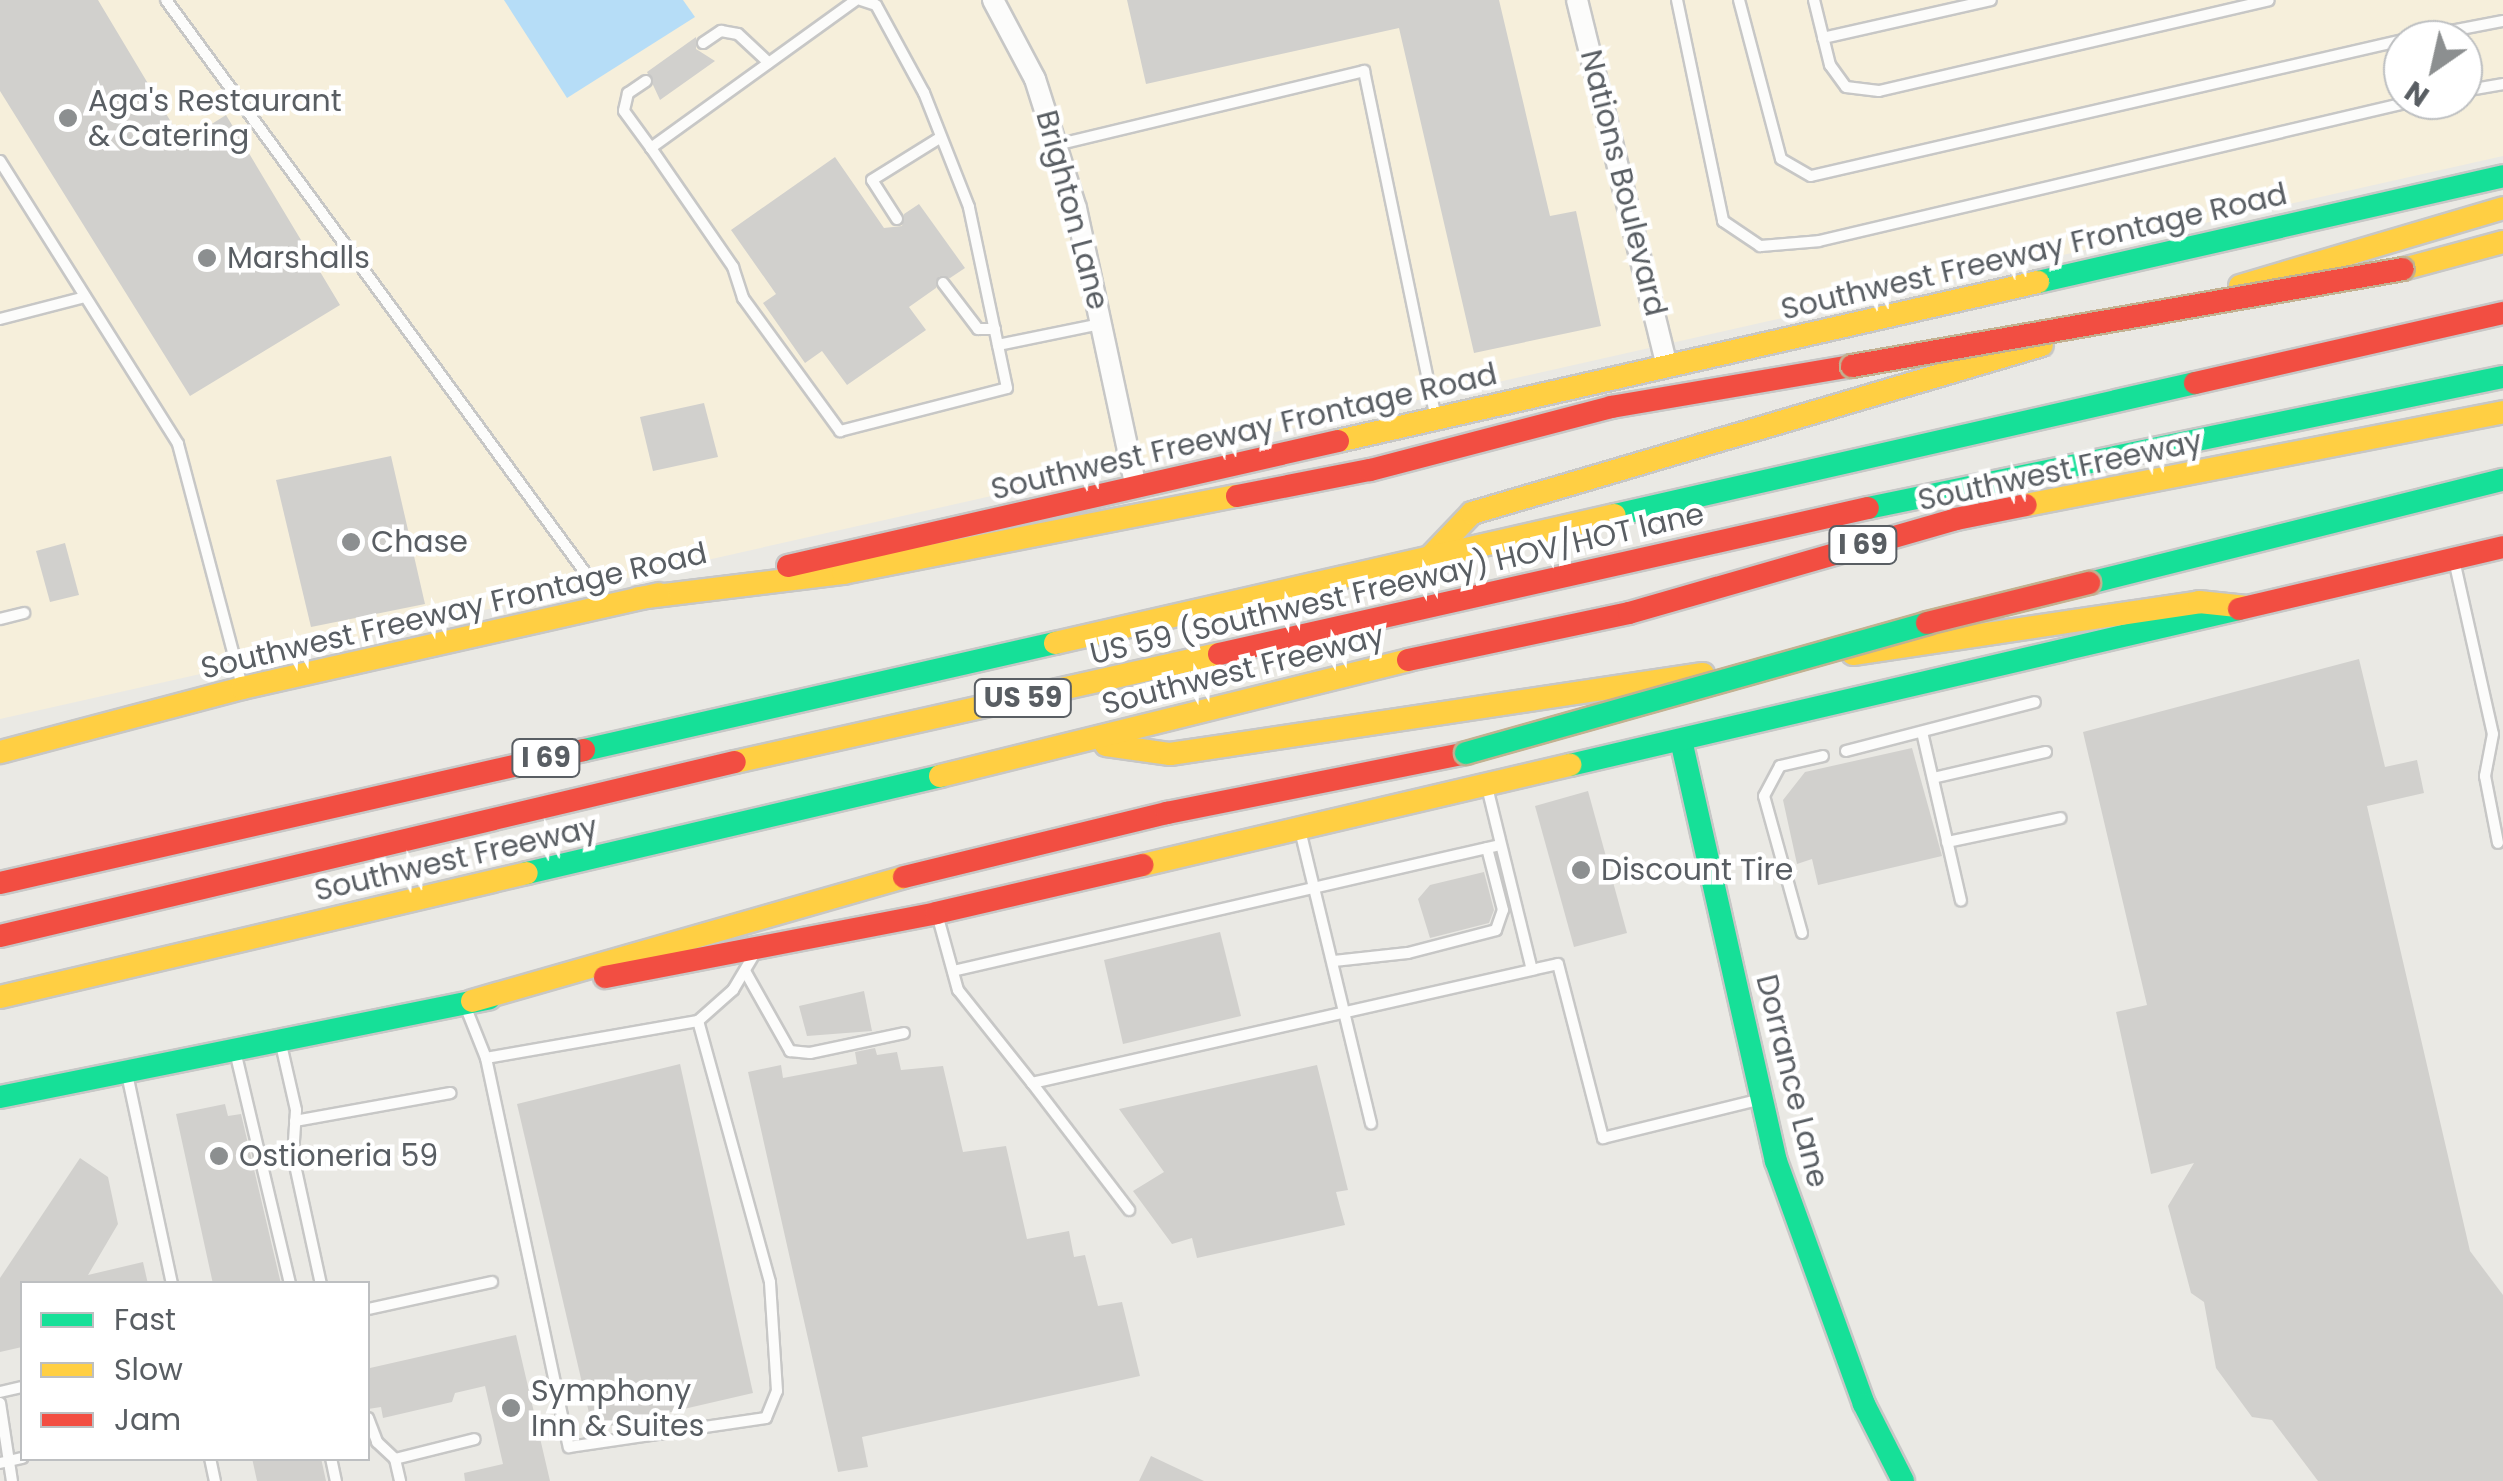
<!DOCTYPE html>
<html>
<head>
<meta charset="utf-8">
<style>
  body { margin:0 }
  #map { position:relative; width:2503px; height:1481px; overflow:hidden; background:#eae9e4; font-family:Poppins,sans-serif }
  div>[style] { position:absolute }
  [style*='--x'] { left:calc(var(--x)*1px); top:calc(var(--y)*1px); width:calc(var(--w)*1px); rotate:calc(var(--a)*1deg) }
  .commercial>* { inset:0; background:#f6efdb }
  .water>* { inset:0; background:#b6ddf7 }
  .building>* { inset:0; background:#d1d0cd }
  .roads { filter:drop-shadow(2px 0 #c7c7c6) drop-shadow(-2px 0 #c7c7c6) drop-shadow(0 2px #c7c7c6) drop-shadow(0 -2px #c7c7c6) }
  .lane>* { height:10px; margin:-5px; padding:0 5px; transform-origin:5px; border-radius:5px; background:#fcfcfb }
  .street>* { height:20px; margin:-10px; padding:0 10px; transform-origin:10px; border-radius:10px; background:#fcfcfb }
  .fast>* { height:22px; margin:-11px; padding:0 11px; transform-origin:11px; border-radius:11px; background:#16e098 }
  .slow>* { height:22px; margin:-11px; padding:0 11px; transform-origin:11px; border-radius:11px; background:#ffcf43 }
  .jam>* { height:22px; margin:-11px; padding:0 11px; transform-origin:11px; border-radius:11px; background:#f24e42 }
  .bridges { filter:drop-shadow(2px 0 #c2b191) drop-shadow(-2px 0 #c2b191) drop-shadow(0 2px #c2b191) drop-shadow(0 -2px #c2b191) }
  .fast-bridge>* { height:22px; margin:-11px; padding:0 11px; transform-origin:11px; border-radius:11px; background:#16e098 }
  .jam-bridge>* { height:22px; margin:-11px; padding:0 11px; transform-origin:11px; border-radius:11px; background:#f24e42 }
  .dots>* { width:28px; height:28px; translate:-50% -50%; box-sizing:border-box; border:5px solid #fff; border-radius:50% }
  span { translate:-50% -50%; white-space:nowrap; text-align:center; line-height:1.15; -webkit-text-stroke:9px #fff; paint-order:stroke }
  .shield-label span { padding:2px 8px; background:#fff; border:2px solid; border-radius:8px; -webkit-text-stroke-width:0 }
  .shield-label { font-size:28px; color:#595e63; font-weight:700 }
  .poi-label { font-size:30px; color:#595e63 }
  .left { translate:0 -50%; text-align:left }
  .street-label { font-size:30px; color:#595e63 }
  .legend { position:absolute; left:20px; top:1281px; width:350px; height:180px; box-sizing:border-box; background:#fff; border:2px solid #bdbfc1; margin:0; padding:12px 18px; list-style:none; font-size:30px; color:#595e63 }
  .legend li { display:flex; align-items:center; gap:20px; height:50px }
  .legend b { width:50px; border:2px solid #bdbfc1 }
  .north { position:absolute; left:2383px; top:20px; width:100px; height:100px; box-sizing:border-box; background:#fff; border:2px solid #bdbfc1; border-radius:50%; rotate:214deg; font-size:28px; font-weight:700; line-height:40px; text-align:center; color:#595e63 }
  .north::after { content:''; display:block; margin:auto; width:35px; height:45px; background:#8c8f90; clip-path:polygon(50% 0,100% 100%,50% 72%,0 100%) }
</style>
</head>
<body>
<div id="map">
  <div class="commercial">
    <i style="clip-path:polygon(evenodd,0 0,2503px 0,2503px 156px,0 719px,0 0,2403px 40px,2463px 40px,2463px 100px,2403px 100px,2403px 40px)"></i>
  </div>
  <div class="water">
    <i style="clip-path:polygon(504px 0,683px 0,695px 17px,567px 98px)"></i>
  </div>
  <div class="building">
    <i style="clip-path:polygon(0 0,98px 0,183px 142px,226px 115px,340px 305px,190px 396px,0 91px)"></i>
    <i style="clip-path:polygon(1127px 0,1499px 0,1550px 216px,1576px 211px,1601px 326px,1474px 353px,1399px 28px,1146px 84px)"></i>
    <i style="clip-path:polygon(696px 37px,696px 49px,715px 61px,660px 100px,647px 72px)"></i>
    <i style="clip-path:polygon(835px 157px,884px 228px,902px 226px,904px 214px,919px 204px,965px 268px,950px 278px,939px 276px,936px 288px,909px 307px,926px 330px,847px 385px,822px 351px,805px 363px,763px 303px,776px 294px,731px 230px)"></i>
    <i style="clip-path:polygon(704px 403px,718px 457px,653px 471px,640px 417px)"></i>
    <i style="clip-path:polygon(391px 456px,425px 604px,311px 627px,276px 480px)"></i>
    <i style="clip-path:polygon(65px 543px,79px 595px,50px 602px,36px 551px)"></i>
    <i style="clip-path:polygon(2359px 659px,2385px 767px,2417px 760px,2424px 793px,2367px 806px,2470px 1251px,2503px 1295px,2503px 1481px,2318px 1481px,2272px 1420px,2252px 1417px,2216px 1368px,2204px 1302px,2191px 1293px,2168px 1206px,2194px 1163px,2151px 1174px,2116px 1012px,2147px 1005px,2083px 732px)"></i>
    <i style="clip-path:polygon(1912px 748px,1942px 856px,1818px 885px,1812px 859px,1797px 864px,1783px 800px,1805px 772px)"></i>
    <i style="clip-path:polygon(1588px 791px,1627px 933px,1574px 947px,1535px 806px)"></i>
    <i style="clip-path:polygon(1484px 872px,1494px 910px,1489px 923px,1430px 938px,1418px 899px,1430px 885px)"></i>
    <i style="clip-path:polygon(1220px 932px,1241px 1016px,1123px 1044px,1104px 960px)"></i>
    <i style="clip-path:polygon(864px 991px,872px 1031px,807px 1036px,799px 1006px)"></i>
    <i style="clip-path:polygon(875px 1048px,877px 1055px,897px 1052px,901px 1070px,943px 1066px,963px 1152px,1006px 1146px,1027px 1239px,1069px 1231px,1074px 1257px,1085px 1255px,1098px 1306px,1122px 1302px,1140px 1376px,862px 1437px,868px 1467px,838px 1472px,748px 1072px,781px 1065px,783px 1078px,857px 1064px,855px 1052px)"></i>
    <i style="clip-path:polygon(680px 1064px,753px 1393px,593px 1430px,517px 1104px)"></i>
    <i style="clip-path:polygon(1317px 1065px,1348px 1190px,1336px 1192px,1345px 1225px,1197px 1258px,1192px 1238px,1172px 1244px,1133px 1191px,1164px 1172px,1119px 1109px)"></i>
    <i style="clip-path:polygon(225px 1104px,228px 1116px,241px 1114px,281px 1284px,213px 1284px,176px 1114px)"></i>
    <i style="clip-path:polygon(80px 1158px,108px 1177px,118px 1224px,88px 1275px,143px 1262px,148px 1284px,22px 1284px,22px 1347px,0 1352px,0 1278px)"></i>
    <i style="clip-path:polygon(516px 1335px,550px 1481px,465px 1481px,464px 1473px,503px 1464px,485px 1386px,455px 1393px,452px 1402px,383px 1418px,381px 1407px,368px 1409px,370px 1368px)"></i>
    <i style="clip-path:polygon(1151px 1456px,1204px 1481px,1139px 1481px)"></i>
    <i style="clip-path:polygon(252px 1458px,321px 1458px,326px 1481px,257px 1481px)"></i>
  </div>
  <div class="roads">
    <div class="lane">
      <i style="--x:166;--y:0;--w:745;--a:53.79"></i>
      <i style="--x:856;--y:0;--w:253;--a:144.2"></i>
      <i style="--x:651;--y:148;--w:145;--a:55.4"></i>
      <i style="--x:733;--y:267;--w:33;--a:72"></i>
      <i style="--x:743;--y:298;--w:165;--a:53.9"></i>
      <i style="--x:840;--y:431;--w:172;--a:-14.4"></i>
      <i style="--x:1007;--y:388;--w:185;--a:-101.9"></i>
      <i style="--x:969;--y:207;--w:123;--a:-111.5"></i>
      <i style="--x:924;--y:93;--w:100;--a:-118.6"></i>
      <i style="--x:876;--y:5;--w:16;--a:-162"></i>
      <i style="--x:1677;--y:0;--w:226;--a:78.2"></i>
      <i style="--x:1723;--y:221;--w:45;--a:34"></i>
      <i style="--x:1760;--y:246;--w:59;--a:-4.8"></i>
      <i style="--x:1819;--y:241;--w:615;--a:-13.25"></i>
      <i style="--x:1739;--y:0;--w:164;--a:75.2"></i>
      <i style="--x:1781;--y:159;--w:34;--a:30"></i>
      <i style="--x:1811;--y:176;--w:607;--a:-12.94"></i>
      <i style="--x:1814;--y:0;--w:67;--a:76.2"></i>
      <i style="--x:1830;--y:65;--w:27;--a:54"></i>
      <i style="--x:1846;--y:87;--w:33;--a:7"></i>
      <i style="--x:1879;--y:91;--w:400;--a:-13.1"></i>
      <i style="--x:1823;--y:38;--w:172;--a:-12.7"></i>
      <i style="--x:2404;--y:40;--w:101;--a:-10.9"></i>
      <i style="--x:703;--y:43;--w:22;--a:-34"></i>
      <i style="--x:721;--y:31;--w:17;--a:10"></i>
      <i style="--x:738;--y:34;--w:42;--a:43.1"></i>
      <i style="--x:646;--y:81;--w:22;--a:146"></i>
      <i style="--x:628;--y:93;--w:18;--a:103"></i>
      <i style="--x:624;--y:111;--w:46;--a:53.9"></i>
      <i style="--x:2463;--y:91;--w:41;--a:-9.9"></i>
      <i style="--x:1056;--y:145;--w:317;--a:-13.5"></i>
      <i style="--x:1364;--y:71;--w:350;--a:78.3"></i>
      <i style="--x:0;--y:161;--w:334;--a:57.8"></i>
      <i style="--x:178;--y:444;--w:251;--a:75.2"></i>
      <i style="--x:897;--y:219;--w:46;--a:-122.7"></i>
      <i style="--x:872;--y:180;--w:81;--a:-31.9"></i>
      <i style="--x:943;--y:283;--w:58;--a:52.7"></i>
      <i style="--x:978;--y:329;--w:17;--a:0"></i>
      <i style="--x:0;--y:319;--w:88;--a:-14.5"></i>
      <i style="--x:998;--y:345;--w:104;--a:-11.6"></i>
      <i style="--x:2454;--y:560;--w:178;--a:77.4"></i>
      <i style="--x:2493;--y:734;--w:43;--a:100.8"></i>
      <i style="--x:2485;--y:776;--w:68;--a:79"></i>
      <i style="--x:0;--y:619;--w:25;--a:-14"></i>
      <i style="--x:1922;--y:732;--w:173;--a:77"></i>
      <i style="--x:1846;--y:751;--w:195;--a:-14.5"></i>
      <i style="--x:1933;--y:778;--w:116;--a:-13"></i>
      <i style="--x:1487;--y:787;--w:188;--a:76.2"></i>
      <i style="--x:1300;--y:830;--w:302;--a:76.4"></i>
      <i style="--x:1947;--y:842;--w:116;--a:-11.9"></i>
      <i style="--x:937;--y:914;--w:79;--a:74.6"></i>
      <i style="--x:958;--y:990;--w:119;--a:51.5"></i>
      <i style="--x:1032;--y:1083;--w:539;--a:-12.75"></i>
      <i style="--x:1558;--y:964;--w:180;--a:75.5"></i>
      <i style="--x:1603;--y:1138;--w:160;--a:-13.8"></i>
      <i style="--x:1802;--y:933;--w:142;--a:-105.5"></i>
      <i style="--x:1764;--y:796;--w:34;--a:-62"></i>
      <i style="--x:1780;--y:766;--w:44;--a:-13.1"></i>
      <i style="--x:1334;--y:961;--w:74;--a:-6.2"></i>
      <i style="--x:1408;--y:953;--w:91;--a:-14.6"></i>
      <i style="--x:1496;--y:930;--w:21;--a:-71"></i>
      <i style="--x:1503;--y:910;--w:64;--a:-104.5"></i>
      <i style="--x:745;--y:971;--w:92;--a:60.6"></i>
      <i style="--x:790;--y:1051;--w:20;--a:6"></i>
      <i style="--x:810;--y:1053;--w:96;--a:-12"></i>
      <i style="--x:953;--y:971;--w:561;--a:-12.97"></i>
      <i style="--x:466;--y:1008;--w:54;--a:68.2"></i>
      <i style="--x:486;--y:1058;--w:215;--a:-9.9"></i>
      <i style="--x:698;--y:1021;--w:47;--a:-41.5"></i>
      <i style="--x:733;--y:990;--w:43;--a:-59.3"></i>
      <i style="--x:280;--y:1040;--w:72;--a:77.1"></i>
      <i style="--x:296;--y:1110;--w:46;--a:93.7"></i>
      <i style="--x:293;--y:1156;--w:131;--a:77.7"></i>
      <i style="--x:235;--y:1051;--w:239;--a:76.7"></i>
      <i style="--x:486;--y:1058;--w:398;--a:78"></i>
      <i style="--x:569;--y:1447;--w:199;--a:-8.4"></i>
      <i style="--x:766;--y:1418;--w:29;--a:-68"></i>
      <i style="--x:777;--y:1391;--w:109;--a:-93.7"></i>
      <i style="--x:770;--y:1282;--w:271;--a:-105.4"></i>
      <i style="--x:127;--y:1074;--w:215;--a:77.9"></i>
      <i style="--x:1032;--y:1083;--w:160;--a:52.6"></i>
      <i style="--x:295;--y:1121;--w:158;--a:-10.2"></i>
      <i style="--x:368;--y:1309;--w:127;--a:-12.3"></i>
      <i style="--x:0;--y:1392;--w:23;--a:-13"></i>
      <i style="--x:0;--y:1403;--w:79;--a:81.3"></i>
      <i style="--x:368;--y:1418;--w:26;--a:69"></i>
      <i style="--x:377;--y:1442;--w:25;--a:43"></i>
      <i style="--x:395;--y:1459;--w:23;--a:77"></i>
      <i style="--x:210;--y:1458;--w:24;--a:78"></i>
      <i style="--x:331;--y:1458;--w:24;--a:78"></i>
      <i style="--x:395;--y:1459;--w:82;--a:-14"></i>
      <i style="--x:0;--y:1463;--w:23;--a:-13"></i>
    </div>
    <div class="street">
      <i style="--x:993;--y:0;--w:89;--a:62"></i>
      <i style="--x:1035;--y:79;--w:135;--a:72.4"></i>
      <i style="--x:1076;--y:208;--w:285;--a:77.9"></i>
      <i style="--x:1577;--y:0;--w:377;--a:76.2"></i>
    </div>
    <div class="fast">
      <i style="--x:2038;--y:282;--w:477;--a:-12.8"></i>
      <i style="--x:1868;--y:508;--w:648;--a:-11.66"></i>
      <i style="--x:1615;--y:515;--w:595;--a:-12.82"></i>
      <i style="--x:2089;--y:583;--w:427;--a:-14"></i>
      <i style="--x:1681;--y:740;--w:432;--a:77.3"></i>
      <i style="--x:1776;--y:1161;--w:258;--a:70.1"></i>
      <i style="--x:1864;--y:1404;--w:86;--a:63.1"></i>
      <i style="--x:584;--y:750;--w:483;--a:-12.8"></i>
      <i style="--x:1570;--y:765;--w:687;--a:-13.13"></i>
      <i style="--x:527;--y:873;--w:424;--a:-13.2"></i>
      <i style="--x:0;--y:1097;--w:499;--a:-11.4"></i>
    </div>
    <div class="slow">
      <i style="--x:2403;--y:269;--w:104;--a:-15.1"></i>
      <i style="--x:2240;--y:286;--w:274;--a:-16.5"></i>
      <i style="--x:1338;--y:441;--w:718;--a:-12.8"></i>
      <i style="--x:2026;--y:505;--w:486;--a:-11"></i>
      <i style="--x:1429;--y:558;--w:62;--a:-46.3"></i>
      <i style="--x:1472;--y:513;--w:594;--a:-16.42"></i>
      <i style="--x:639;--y:598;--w:206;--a:-7"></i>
      <i style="--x:843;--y:573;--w:401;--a:-11.1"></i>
      <i style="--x:1055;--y:643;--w:574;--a:-12.88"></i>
      <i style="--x:1853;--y:654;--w:350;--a:-8.5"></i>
      <i style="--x:2199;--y:602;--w:48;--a:5.9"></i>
      <i style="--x:1106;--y:745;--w:65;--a:8"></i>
      <i style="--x:1170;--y:754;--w:539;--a:-8.54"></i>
      <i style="--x:0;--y:752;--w:250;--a:-14.8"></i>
      <i style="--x:242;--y:688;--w:427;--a:-12.7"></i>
      <i style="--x:735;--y:762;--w:496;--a:-12.6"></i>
      <i style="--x:940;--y:776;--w:482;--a:-13.9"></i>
      <i style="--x:1143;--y:865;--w:439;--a:-13.2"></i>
      <i style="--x:0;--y:997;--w:541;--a:-13.24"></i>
      <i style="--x:472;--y:1001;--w:449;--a:-16"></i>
    </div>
    <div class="jam">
      <i style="--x:2195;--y:383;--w:316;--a:-12.8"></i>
      <i style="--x:1237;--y:496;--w:136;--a:-11.1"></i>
      <i style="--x:1370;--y:470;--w:249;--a:-14.6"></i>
      <i style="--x:1611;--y:407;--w:244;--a:-9.7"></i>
      <i style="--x:788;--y:566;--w:564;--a:-12.8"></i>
      <i style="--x:2239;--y:609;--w:271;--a:-13.2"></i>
      <i style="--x:1219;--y:654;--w:665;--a:-12.68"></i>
      <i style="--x:1408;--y:660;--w:226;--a:-12"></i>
      <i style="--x:1629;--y:613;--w:340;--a:-16"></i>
      <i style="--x:1956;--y:519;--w:71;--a:-11.3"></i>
      <i style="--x:904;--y:877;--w:271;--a:-13.7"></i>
      <i style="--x:1167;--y:813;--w:305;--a:-11.3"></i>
      <i style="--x:0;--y:883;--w:599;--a:-12.83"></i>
      <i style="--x:0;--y:936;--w:755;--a:-13.32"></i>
      <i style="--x:605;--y:977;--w:337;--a:-10.9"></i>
      <i style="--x:936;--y:913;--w:212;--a:-13.1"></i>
    </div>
  </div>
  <div class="bridges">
    <div class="fast-bridge">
      <i style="--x:1466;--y:753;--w:479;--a:-15.7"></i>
    </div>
    <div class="jam-bridge">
      <i style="--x:1852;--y:366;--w:559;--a:-9.98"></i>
      <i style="--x:1927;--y:623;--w:167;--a:-13.9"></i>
    </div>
  </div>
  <div class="dots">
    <i style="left:68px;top:118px;background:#8c8f90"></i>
    <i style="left:207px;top:258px;background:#8c8f90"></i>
    <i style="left:351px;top:542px;background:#8c8f90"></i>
    <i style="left:1581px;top:870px;background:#8c8f90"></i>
    <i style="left:219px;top:1156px;background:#8c8f90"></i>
    <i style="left:511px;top:1408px;background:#8c8f90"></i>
  </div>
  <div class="shield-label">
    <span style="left:1863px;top:545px">I 69</span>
    <span style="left:1023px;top:698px">US 59</span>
    <span style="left:546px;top:758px">I 69</span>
  </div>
  <div class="poi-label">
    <span class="left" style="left:88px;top:118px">Aga's Restaurant<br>&amp; Catering</span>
    <span class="left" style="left:227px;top:258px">Marshalls</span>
    <span class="left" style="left:371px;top:542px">Chase</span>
    <span class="left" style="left:1601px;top:870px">Discount Tire</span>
    <span class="left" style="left:239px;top:1156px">Ostioneria 59</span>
    <span class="left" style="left:531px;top:1408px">Symphony<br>Inn &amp; Suites</span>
  </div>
  <div class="street-label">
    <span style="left:1623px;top:183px;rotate:76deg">Nations Boulevard</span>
    <span style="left:1072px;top:210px;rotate:75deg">Brighton Lane</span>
    <span style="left:2034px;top:252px;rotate:-13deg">Southwest Freeway Frontage Road</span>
    <span style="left:1244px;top:432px;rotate:-13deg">Southwest Freeway Frontage Road</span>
    <span style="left:2060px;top:471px;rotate:-12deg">Southwest Freeway</span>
    <span style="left:1397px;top:584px;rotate:-13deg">US 59 (Southwest Freeway) HOV/HOT lane</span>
    <span style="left:454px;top:611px;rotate:-13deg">Southwest Freeway Frontage Road</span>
    <span style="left:1243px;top:670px;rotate:-14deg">Southwest Freeway</span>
    <span style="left:456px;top:859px;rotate:-13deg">Southwest Freeway</span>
    <span style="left:1792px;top:1081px;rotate:76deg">Dorrance Lane</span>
  </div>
  <ul class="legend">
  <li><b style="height:12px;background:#16e098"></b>Fast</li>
  <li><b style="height:12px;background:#ffcf43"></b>Slow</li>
  <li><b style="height:12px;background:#f24e42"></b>Jam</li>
  </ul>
  <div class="north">N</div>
</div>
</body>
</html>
